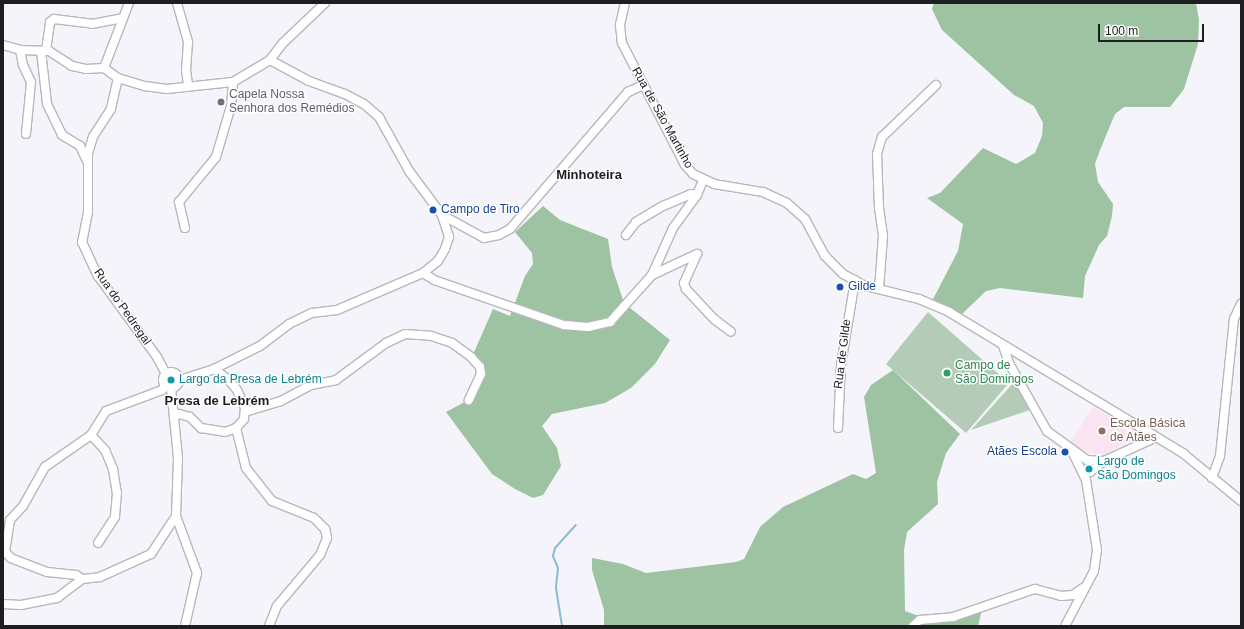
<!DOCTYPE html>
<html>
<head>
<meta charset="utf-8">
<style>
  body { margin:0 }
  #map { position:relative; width:1244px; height:629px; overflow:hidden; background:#f4f4fa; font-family:Arial,sans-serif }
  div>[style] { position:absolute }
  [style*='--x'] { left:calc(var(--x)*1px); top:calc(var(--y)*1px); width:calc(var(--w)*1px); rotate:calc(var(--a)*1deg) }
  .education>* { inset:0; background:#fae4f1 }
  .green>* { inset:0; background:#b4ccb7 }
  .forest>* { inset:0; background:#9dc3a2 }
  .stream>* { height:2px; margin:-1px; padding:0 1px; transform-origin:1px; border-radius:1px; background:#88bcd2 }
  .roads { filter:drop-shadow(1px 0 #b7b7bc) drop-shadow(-1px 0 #b7b7bc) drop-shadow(0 1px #b7b7bc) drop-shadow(0 -1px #b7b7bc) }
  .minor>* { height:8px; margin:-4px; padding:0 4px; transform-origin:4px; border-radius:4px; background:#fff }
  .minor>.ring { margin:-4px; padding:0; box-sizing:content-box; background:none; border:8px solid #fff; border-radius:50% }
  .dots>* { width:11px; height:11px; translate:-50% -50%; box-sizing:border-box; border:2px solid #fff; border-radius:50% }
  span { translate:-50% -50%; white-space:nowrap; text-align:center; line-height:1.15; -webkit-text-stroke:3px #fff; paint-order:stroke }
  .worship-label { font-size:12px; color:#5b616d }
  .left { translate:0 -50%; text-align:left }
  .street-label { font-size:12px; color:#1e1e20 }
  .transit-label { font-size:12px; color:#164399 }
  .right { translate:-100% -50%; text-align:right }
  .leisure-label { font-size:12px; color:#27864d }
  .culture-label { font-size:12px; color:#0d838f }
  .education-label { font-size:12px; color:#785e54 }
  .neighbourhood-label { font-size:13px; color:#1e1e20; font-weight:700 }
  .frame { position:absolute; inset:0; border:4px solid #1e1e20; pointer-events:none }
  .scale { position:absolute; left:1098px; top:24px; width:106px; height:18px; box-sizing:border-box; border:2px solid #1e1e20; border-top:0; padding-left:5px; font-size:12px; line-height:14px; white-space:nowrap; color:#1e1e20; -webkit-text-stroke:3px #fff; paint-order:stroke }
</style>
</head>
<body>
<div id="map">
  <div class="education">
    <i style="clip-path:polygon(1093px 407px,1122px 424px,1131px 440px,1104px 455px,1084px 452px,1070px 443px)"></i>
  </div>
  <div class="green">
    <i style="clip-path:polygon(928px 312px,1009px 383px,966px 433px,886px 364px)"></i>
    <i style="clip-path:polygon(1014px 382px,1030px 410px,971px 430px)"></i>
  </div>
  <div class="forest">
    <i style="clip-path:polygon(934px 3px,1196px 3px,1199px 20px,1198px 44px,1184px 89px,1170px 107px,1124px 107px,1115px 114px,1100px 150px,1095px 164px,1098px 182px,1113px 204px,1112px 216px,1107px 236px,1099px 245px,1085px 276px,1083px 298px,1000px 288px,986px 291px,962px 314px,932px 301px,958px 251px,963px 224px,927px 198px,940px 193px,983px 148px,1016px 164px,1035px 153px,1042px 136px,1043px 123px,1034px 106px,1014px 95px,942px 30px,932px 9px)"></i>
    <i style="clip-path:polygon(543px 206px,560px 220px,608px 239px,612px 267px,624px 303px,670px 340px,655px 364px,631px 388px,605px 403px,552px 414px,542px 426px,557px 448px,561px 466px,543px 495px,533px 498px,515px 489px,492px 474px,446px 412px,472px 398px,484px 370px,471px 359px,493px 309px,510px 316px,525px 276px,533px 264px,532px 253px,515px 232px)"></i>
    <i style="clip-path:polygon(893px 370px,960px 434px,946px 453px,937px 482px,938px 504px,907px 532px,904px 550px,905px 611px,927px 619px,983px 606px,978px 626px,604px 626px,604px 610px,592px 570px,592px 558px,623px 564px,646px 573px,736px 562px,744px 559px,760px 527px,783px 507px,853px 474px,866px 479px,876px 473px,864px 397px,871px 385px)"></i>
  </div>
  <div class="stream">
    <i style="--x:562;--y:626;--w:39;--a:-99"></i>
    <i style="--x:556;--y:587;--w:19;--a:-84"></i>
    <i style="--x:558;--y:568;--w:13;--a:-113"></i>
    <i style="--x:553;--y:556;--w:8;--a:-76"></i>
    <i style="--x:555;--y:548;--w:31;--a:-48"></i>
  </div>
  <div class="roads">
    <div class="minor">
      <i style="--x:177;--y:3;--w:41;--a:74.2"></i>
      <i style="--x:188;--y:42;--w:28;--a:94"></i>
      <i style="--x:186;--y:70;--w:15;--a:82"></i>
      <i style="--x:625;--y:3;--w:23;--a:103"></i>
      <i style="--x:620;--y:25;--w:18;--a:84"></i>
      <i style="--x:622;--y:43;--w:137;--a:62.7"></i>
      <i style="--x:685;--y:165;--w:12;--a:48"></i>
      <i style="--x:693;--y:174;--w:23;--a:25"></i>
      <i style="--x:714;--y:184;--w:50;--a:9.3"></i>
      <i style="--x:763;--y:192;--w:26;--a:25"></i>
      <i style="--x:787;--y:203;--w:24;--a:42"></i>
      <i style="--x:805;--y:219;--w:42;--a:61.6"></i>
      <i style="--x:825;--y:256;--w:25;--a:45"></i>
      <i style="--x:843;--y:274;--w:26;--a:28"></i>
      <i style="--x:866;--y:286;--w:55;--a:13.8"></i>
      <i style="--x:919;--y:299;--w:33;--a:23"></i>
      <i style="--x:949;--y:312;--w:275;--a:31.1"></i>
      <i style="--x:1184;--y:454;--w:74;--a:39.5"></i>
      <i style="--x:3;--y:45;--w:18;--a:16"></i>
      <i style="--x:20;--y:50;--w:29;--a:2"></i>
      <i style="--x:49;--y:51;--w:27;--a:33"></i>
      <i style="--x:72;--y:66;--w:14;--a:12"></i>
      <i style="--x:86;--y:69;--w:18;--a:-3"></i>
      <i style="--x:104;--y:68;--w:17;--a:36"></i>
      <i style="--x:118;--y:78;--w:28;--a:17"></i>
      <i style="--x:145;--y:86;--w:22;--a:8"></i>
      <i style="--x:167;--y:89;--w:66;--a:-6.1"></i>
      <i style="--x:233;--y:82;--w:43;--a:-30.7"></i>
      <i style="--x:270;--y:60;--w:21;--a:-53"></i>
      <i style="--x:283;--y:43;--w:58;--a:-43.6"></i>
      <i style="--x:20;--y:50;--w:15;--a:79"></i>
      <i style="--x:23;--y:65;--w:19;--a:65"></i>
      <i style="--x:31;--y:82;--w:52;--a:95.5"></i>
      <i style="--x:41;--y:51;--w:53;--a:83.5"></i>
      <i style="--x:47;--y:104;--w:34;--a:64"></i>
      <i style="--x:62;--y:135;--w:21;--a:31"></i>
      <i style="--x:80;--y:146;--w:17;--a:65"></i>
      <i style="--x:46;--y:51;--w:29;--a:-82"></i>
      <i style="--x:50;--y:22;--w:5;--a:-37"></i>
      <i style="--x:54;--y:19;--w:38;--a:7"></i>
      <i style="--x:92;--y:24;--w:31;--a:-11"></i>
      <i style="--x:270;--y:60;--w:44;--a:28.3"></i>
      <i style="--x:309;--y:81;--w:38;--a:20"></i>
      <i style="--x:345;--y:94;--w:21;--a:28"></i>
      <i style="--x:364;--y:104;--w:20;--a:41"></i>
      <i style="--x:379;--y:117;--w:62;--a:60.9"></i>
      <i style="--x:409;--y:171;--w:55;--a:53.1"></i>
      <i style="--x:442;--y:215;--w:48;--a:28.7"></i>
      <i style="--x:484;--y:238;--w:15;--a:-11"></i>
      <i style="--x:499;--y:235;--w:13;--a:-29"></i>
      <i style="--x:510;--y:229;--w:181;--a:-49.3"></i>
      <i style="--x:628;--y:92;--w:17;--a:-25"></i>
      <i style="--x:104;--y:68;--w:70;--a:-69"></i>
      <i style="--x:118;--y:78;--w:32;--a:103"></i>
      <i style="--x:111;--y:109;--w:33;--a:123"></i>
      <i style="--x:93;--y:137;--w:17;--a:107"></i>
      <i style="--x:88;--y:153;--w:59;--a:90"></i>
      <i style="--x:88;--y:212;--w:31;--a:101"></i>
      <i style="--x:82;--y:242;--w:38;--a:65"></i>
      <i style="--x:98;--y:276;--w:100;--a:53.9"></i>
      <i style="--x:157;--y:357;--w:19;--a:62"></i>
      <i style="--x:185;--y:228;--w:27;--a:-103"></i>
      <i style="--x:179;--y:202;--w:58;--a:-50.6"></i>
      <i style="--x:216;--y:157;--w:53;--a:-73.6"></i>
      <i style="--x:231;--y:106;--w:24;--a:-85"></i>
      <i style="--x:626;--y:235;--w:16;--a:-52"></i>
      <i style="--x:636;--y:222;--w:31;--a:-31"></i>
      <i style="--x:663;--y:206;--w:30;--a:-23"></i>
      <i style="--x:691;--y:194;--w:6;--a:9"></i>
      <i style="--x:423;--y:273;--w:13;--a:32"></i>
      <i style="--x:434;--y:280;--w:138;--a:19.1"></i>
      <i style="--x:564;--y:325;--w:24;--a:5"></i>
      <i style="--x:588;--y:327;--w:23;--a:-13"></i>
      <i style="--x:610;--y:322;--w:63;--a:-48.2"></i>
      <i style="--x:652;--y:275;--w:51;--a:-65.9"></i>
      <i style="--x:673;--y:228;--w:41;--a:-54"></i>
      <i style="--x:697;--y:195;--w:16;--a:-68"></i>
      <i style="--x:652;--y:275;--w:50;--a:-25"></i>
      <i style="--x:697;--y:254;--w:32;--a:114"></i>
      <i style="--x:684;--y:283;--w:6;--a:72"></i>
      <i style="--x:686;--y:289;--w:41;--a:47"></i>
      <i style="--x:714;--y:319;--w:21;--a:37"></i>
      <i style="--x:879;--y:289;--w:53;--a:-85.7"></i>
      <i style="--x:883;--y:236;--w:28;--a:-98"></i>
      <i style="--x:879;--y:208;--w:54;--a:-92.1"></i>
      <i style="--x:877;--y:154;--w:18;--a:-74"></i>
      <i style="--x:882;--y:137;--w:75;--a:-43.9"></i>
      <i style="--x:1003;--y:346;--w:20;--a:70"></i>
      <i style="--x:1010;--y:365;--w:76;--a:60.7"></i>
      <i style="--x:1047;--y:431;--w:49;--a:35.9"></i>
      <i style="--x:1087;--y:460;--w:17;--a:3"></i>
      <i class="ring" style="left:163px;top:372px;width:8px;height:8px"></i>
      <i style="--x:179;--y:380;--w:37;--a:-17"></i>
      <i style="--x:214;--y:369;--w:51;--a:-26.6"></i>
      <i style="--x:260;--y:346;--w:36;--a:-37"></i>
      <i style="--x:289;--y:324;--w:25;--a:-26"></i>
      <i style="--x:312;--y:313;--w:25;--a:-7"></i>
      <i style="--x:337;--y:310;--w:94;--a:-23.3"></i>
      <i style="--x:423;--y:273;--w:19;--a:-39"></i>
      <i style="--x:438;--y:261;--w:14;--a:-60"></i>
      <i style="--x:445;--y:249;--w:13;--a:-72"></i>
      <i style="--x:449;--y:237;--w:23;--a:-108"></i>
      <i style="--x:245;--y:412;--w:38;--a:-17"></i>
      <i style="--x:281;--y:401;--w:34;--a:-28"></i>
      <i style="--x:311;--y:385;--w:25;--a:-11"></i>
      <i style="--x:336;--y:380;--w:62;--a:-36.5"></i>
      <i style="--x:386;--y:343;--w:21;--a:-25"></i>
      <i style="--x:405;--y:334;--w:26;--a:4"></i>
      <i style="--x:431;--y:336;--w:22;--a:18"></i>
      <i style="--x:452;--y:343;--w:24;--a:36"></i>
      <i style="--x:471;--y:357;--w:13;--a:48"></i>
      <i style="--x:480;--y:367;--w:7;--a:82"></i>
      <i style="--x:481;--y:374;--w:29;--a:115"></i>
      <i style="--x:174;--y:417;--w:6;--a:-31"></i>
      <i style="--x:179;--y:414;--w:11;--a:15"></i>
      <i style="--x:190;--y:417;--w:16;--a:45"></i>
      <i style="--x:201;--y:428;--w:24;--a:9"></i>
      <i style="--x:225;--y:432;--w:12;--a:-20"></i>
      <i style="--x:236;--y:428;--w:12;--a:-48"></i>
      <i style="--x:244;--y:419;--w:11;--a:-85"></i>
      <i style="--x:245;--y:408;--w:20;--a:-114"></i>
      <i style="--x:237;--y:390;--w:13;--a:-129"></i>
      <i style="--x:229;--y:380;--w:19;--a:-144"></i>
      <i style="--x:236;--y:428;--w:41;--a:76"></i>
      <i style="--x:246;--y:468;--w:42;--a:51.8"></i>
      <i style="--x:272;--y:501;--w:45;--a:22"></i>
      <i style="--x:314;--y:518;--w:16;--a:45"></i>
      <i style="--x:325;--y:529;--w:9;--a:77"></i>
      <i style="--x:327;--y:538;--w:18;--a:112"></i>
      <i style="--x:320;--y:555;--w:67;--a:130.1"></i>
      <i style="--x:277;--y:606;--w:22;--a:112"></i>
      <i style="--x:838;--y:428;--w:63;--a:-87.3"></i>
      <i style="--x:841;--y:365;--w:86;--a:-80.6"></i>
      <i style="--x:91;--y:435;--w:21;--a:47"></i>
      <i style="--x:105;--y:450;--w:21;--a:67"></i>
      <i style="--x:113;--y:469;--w:24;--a:81"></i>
      <i style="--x:117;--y:493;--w:24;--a:95"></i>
      <i style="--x:115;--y:517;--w:31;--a:123"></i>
      <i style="--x:1082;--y:471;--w:8;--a:7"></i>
      <i style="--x:1090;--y:472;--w:18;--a:-38"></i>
      <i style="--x:1104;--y:461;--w:51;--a:-24.5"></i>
      <i style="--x:1150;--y:440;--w:6;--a:-59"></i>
      <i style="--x:1212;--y:478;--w:23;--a:-70"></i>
      <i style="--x:1220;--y:456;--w:138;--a:-84.2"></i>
      <i style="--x:1234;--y:319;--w:17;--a:-65"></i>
      <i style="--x:176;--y:516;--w:61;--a:69.8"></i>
      <i style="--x:197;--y:573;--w:54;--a:102.8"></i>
      <i style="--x:82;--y:579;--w:7;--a:-146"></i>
      <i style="--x:76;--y:575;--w:29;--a:-174"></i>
      <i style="--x:47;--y:572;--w:39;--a:-159"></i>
      <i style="--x:11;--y:558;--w:8;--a:-135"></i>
      <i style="--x:5;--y:552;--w:32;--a:-81"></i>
      <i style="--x:10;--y:520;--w:19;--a:-47"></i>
      <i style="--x:23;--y:506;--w:45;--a:-60.6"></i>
      <i style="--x:45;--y:467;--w:56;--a:-34.8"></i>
      <i style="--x:91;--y:435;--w:28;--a:-58"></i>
      <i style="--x:106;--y:411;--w:60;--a:-20.6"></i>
      <i style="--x:162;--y:390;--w:6;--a:-59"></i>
      <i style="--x:3;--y:604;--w:18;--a:3"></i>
      <i style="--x:21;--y:605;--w:37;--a:-11"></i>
      <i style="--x:57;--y:598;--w:31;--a:-37"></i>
      <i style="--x:82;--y:579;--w:18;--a:-6"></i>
      <i style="--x:100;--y:577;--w:56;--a:-24.3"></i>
      <i style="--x:151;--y:554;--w:45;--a:-56.7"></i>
      <i style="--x:176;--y:516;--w:58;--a:-88"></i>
      <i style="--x:178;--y:458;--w:70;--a:-95.7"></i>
      <i style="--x:913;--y:626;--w:9;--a:-41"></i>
      <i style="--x:920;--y:620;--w:33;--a:-5"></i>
      <i style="--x:953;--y:617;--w:87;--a:-18.9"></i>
      <i style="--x:1035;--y:589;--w:27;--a:15"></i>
      <i style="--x:1061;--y:596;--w:12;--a:-5"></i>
      <i style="--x:1073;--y:595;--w:12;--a:-35"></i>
      <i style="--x:1065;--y:626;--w:62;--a:-62.2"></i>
      <i style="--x:1094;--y:571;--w:21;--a:-82"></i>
      <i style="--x:1097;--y:550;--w:71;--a:-98.9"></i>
      <i style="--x:1086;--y:480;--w:32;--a:-116"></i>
    </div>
  </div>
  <div class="dots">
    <i style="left:221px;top:102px;background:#6b7280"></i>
    <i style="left:433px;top:210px;background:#1a4fb4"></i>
    <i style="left:840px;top:287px;background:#1a4fb4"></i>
    <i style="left:947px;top:373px;background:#2e9e5b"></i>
    <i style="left:171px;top:380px;background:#0f9aa8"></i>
    <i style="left:1102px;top:431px;background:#8d6e63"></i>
    <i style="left:1065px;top:452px;background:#1a4fb4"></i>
    <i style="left:1089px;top:469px;background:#0f9aa8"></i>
  </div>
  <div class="worship-label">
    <span class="left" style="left:229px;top:102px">Capela Nossa<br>Senhora dos Remédios</span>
  </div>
  <div class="street-label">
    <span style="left:662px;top:118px;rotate:61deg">Rua de São Martinho</span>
    <span style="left:122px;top:307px;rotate:55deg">Rua do Pedregal</span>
    <span style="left:843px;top:354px;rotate:-83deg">Rua de Gilde</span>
  </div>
  <div class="transit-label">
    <span class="left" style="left:441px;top:210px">Campo de Tiro</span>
    <span class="left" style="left:848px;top:287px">Gilde</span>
    <span class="right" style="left:1057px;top:452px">Atães Escola</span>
  </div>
  <div class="leisure-label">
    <span class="left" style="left:955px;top:373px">Campo de<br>São Domingos</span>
  </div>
  <div class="culture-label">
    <span class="left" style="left:179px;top:380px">Largo da Presa de Lebrém</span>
    <span class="left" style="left:1097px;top:469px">Largo de<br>São Domingos</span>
  </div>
  <div class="education-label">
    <span class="left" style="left:1110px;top:431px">Escola Básica<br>de Atães</span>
  </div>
  <div class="neighbourhood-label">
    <span style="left:589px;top:175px">Minhoteira</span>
    <span style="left:217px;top:401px">Presa de Lebrém</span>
  </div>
  <div class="frame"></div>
  <div class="scale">100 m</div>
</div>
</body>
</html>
